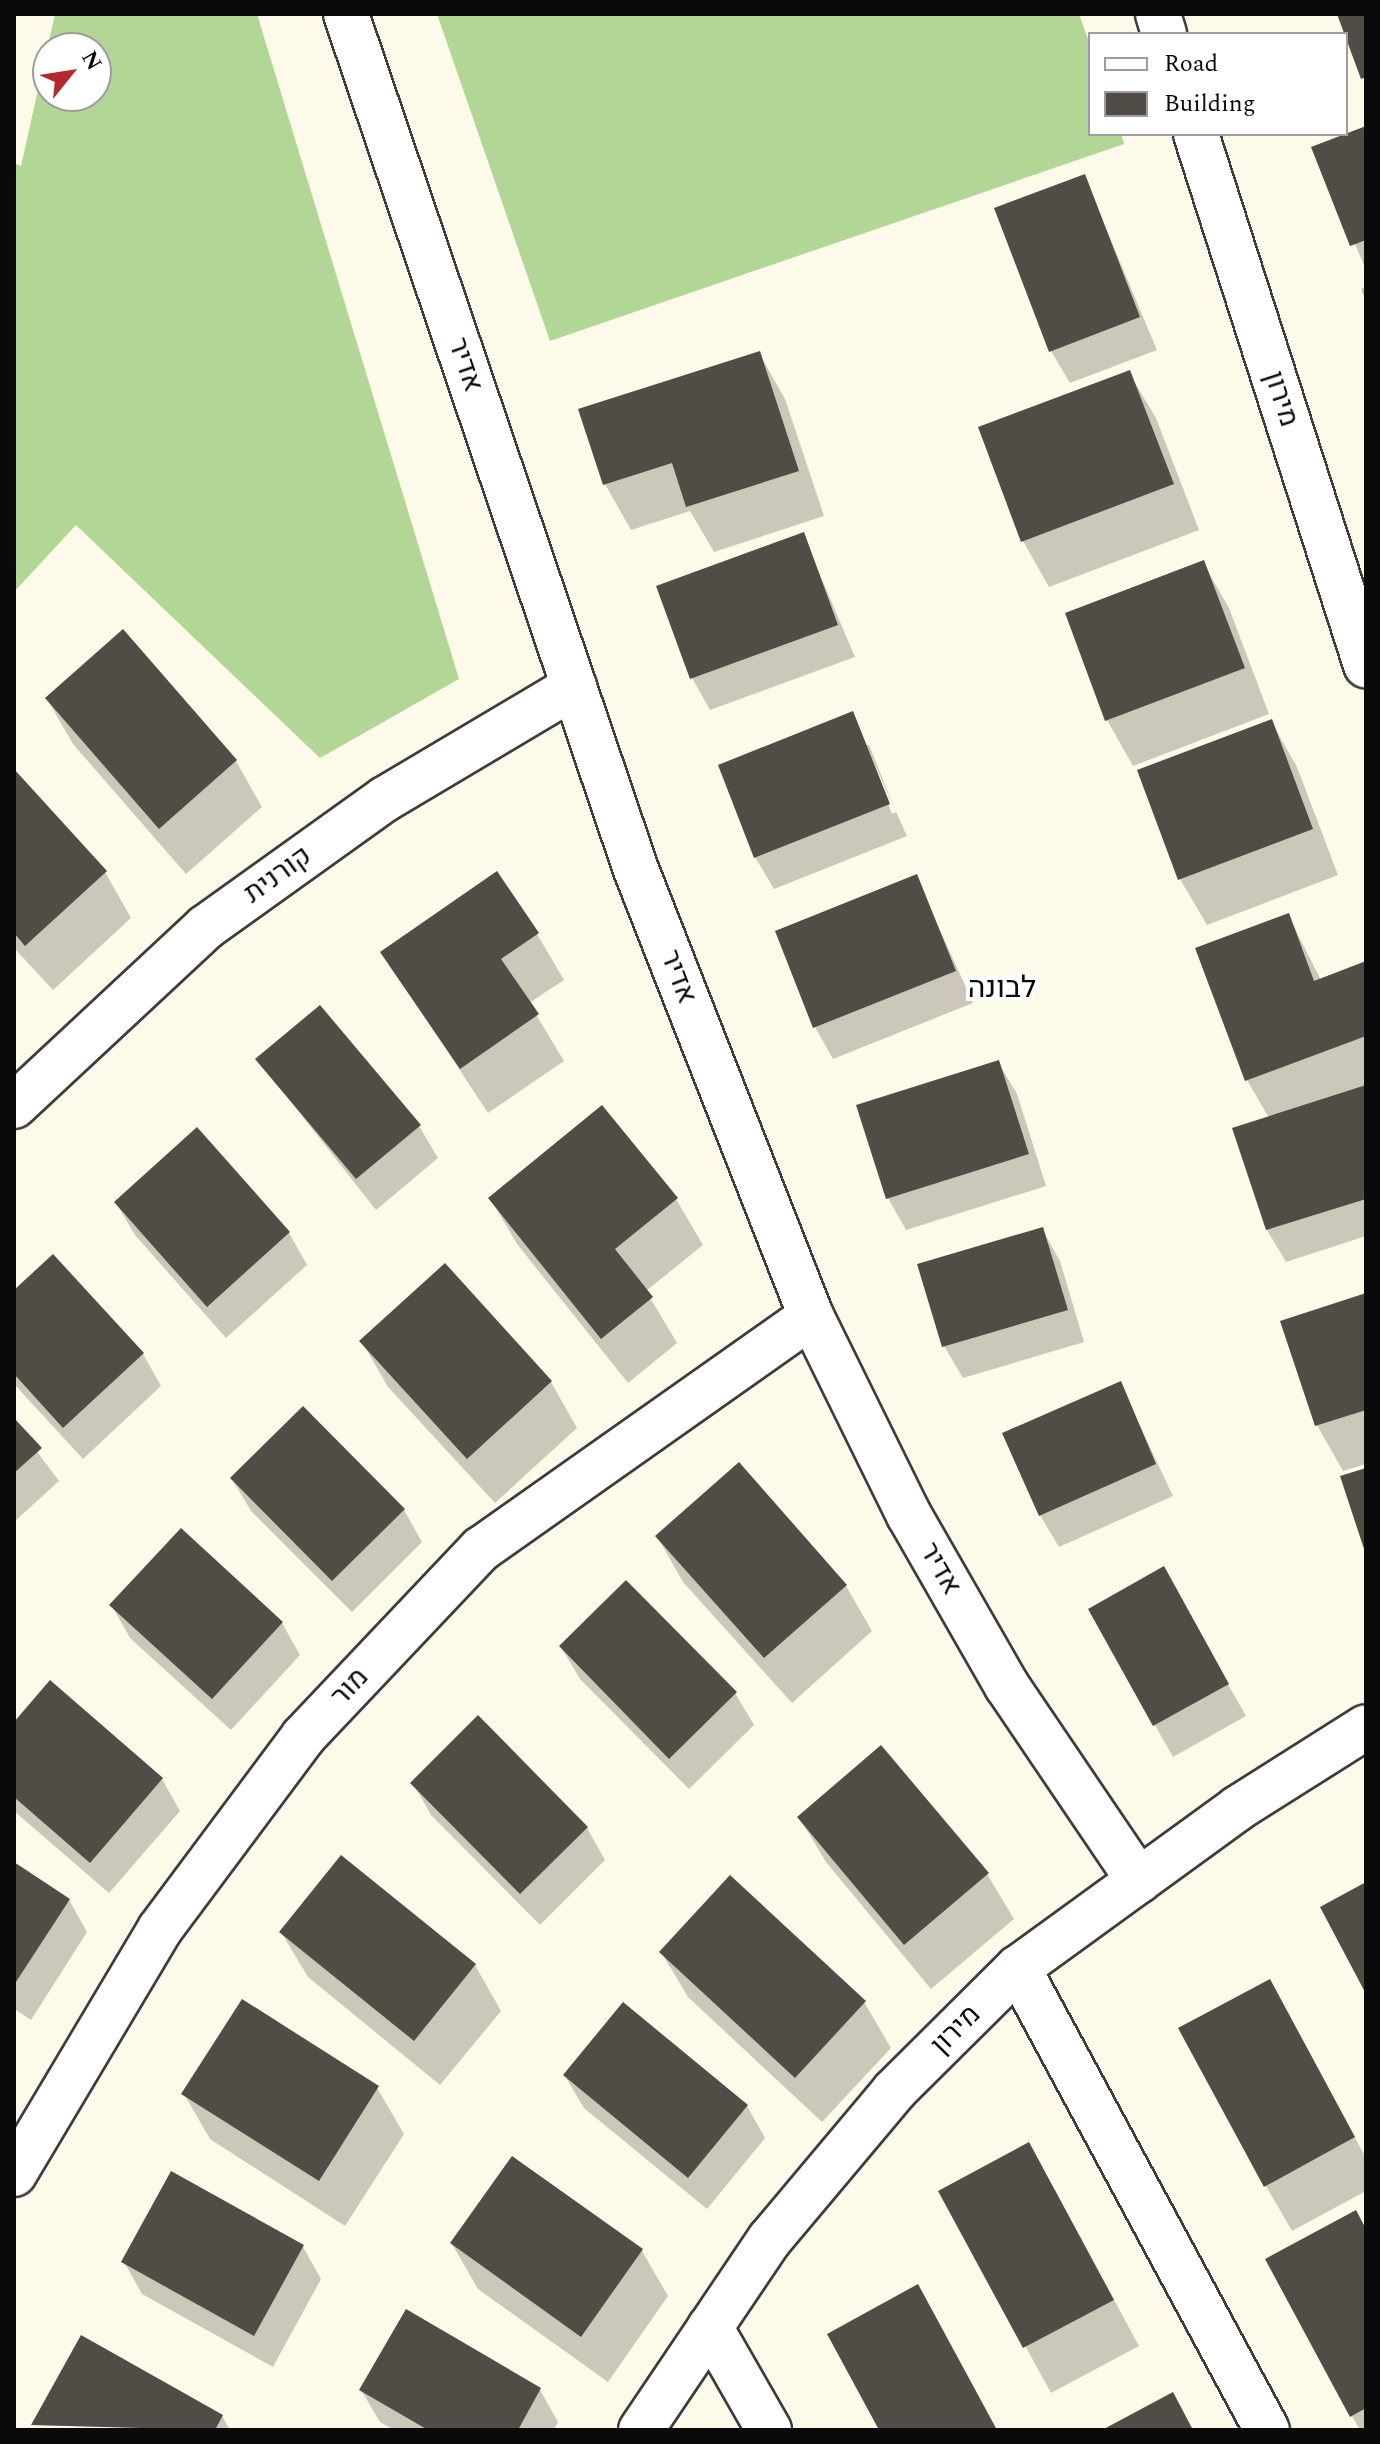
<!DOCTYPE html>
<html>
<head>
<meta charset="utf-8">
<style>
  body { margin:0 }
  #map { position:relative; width:1380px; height:2444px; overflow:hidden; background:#fefae9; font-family:Spectral,Heebo,serif }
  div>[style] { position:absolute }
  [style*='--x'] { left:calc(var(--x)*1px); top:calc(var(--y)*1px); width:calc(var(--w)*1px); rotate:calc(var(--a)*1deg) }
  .forest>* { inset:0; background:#b1d695 }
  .shadow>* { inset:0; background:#0003 }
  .building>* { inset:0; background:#524c47 }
  .roads { filter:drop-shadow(2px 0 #3d3d3d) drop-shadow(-2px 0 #3d3d3d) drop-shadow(0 2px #3d3d3d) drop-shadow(0 -2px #3d3d3d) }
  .minor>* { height:44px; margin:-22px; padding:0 22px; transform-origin:22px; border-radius:22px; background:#fff }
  span { translate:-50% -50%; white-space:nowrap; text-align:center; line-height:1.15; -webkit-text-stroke:8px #fff; paint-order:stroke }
  .street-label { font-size:28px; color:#0a0a0a }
  .neighbourhood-label { font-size:30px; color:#0a0a0a }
  .frame { position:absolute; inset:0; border:16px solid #0a0a0a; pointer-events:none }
  .legend { position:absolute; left:1088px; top:32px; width:260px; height:104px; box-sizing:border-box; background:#fff; border:2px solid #9d9d9d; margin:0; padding:10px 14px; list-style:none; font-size:24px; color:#0a0a0a }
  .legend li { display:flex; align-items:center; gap:16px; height:40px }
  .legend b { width:40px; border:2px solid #9d9d9d }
  .north { position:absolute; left:32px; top:32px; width:80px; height:80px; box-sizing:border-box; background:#fff; border:2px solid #9d9d9d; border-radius:50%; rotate:60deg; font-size:22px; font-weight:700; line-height:32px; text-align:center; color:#0a0a0a }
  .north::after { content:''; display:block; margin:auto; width:28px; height:36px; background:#b32a2e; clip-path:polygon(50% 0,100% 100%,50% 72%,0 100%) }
</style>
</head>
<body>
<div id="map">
  <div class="forest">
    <i style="clip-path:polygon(evenodd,55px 14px,257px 14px,459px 679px,320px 758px,76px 525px,14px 592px,14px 163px,21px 166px,55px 14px,48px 48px,96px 48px,96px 96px,48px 96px,48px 48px)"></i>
    <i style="clip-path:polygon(437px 14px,1079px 14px,1090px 45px,1090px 134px,1121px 134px,1124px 144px,550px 341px)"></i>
  </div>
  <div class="shadow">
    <i style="clip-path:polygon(1366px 129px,1366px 270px,1314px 148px)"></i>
    <i style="clip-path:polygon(1084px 176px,1157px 350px,1070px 383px,1051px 351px)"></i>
    <i style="clip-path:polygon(1366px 287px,1366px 302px,1361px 289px)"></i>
    <i style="clip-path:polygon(759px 353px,785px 399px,824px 516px,714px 552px,690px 511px,631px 530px,605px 484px)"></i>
    <i style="clip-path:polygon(1129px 373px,1156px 418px,1199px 530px,1049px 587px,1023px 541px)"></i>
    <i style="clip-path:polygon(803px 535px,855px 657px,710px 710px,692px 678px)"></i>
    <i style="clip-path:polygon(1203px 563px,1229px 608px,1269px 714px,1133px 766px,1107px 720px)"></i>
    <i style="clip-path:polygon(123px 632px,236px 761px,262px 807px,186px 874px,73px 744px,47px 699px)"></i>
    <i style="clip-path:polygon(evenodd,852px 714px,907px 836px,774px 889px,755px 857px,852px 714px,864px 745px,869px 745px,896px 812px,892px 814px,864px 745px)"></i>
    <i style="clip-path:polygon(1271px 721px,1297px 767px,1338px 875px,1207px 925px,1180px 879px,1140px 771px)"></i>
    <i style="clip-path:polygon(14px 772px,105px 872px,131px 918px,53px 990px,14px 948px)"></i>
    <i style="clip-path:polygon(916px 877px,973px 1003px,833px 1059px,815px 1027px)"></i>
    <i style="clip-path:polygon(1288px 915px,1321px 980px,1366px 963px,1366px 1236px,1286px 1262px,1267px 1230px,1235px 1129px,1269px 1118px,1247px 1080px)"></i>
    <i style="clip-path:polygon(537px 934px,564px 980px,529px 1003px,564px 1061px,488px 1113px,382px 952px)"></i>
    <i style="clip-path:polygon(258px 1060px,419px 1126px,438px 1158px,376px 1210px)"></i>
    <i style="clip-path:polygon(998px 1062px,1017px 1094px,1046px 1186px,906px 1230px,888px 1198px)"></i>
    <i style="clip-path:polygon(490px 1198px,676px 1199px,703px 1245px,646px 1291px,677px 1343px,628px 1383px,517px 1244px)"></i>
    <i style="clip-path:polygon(116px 1203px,289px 1233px,307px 1265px,226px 1338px,135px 1235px)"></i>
    <i style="clip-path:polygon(1042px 1229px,1060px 1261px,1084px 1342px,963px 1378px,944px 1346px)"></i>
    <i style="clip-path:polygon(444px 1266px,551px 1382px,577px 1428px,495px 1503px,388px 1387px,362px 1342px)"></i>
    <i style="clip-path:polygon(14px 1293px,143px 1354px,161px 1386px,83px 1459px,14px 1384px)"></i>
    <i style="clip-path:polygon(1366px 1295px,1366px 1464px,1343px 1471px,1317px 1425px,1283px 1322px)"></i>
    <i style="clip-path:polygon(1120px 1384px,1173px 1496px,1059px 1547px,1040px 1515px)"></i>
    <i style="clip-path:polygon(14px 1421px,59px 1481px,14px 1522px)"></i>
    <i style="clip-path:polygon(232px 1479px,404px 1510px,422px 1542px,352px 1612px,251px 1511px)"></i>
    <i style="clip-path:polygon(657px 1536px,846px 1586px,872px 1631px,792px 1703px,683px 1582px)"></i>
    <i style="clip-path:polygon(1181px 1601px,1246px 1716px,1173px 1757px,1090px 1610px)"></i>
    <i style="clip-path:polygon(112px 1606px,282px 1623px,300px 1655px,231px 1730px,130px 1638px)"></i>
    <i style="clip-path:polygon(561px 1647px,735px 1693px,754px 1725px,689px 1789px,580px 1679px)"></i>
    <i style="clip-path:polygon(478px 1718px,587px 1828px,605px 1860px,540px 1925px,431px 1815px,413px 1783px)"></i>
    <i style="clip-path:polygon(14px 1725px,162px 1779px,180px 1811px,109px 1893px,14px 1811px)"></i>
    <i style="clip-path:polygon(799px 1817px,987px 1874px,1014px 1919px,931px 1989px,826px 1862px)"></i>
    <i style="clip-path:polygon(14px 1865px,69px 1900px,87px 1932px,31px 2020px,14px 2009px)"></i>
    <i style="clip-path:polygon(281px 1932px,475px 1965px,501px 2011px,440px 2085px,308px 1977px)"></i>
    <i style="clip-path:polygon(661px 1952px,864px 2002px,891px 2048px,822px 2122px,688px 1997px)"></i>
    <i style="clip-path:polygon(1295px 2028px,1366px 2158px,1366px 2191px,1292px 2231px,1266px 2186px)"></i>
    <i style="clip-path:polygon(565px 2076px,747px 2106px,765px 2138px,707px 2209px,584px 2108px)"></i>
    <i style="clip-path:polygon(377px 2088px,404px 2134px,345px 2226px,210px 2139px,184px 2094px)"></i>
    <i style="clip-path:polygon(1055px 2190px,1139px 2346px,1051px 2393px,941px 2192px)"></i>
    <i style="clip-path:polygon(1366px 2231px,1366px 2430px,1360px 2430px,1352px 2416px)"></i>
    <i style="clip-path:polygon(452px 2244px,642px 2251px,668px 2296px,608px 2382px,478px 2289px)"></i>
    <i style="clip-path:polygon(303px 2247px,321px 2279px,273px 2367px,142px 2294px,124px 2262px)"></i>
    <i style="clip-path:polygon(361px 2390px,540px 2390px,558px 2422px,554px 2430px,394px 2430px,380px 2422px)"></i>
    <i style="clip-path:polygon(222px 2416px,230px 2430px,33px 2425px)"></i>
  </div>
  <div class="building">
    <i style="clip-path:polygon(1337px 14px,1366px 14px,1366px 77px,1361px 79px)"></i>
    <i style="clip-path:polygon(1366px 126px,1366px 240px,1350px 246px,1311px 147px)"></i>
    <i style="clip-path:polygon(1085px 174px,1140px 317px,1049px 352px,994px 208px)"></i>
    <i style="clip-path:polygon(760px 351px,799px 471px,686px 507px,672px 463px,603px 485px,578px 409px)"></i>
    <i style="clip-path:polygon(1130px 370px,1174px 484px,1021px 542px,978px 427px)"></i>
    <i style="clip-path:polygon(804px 532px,838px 625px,690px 679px,656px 586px)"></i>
    <i style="clip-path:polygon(1204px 560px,1245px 668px,1105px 721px,1065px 613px)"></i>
    <i style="clip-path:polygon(123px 629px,237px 760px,159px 829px,45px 698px)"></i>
    <i style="clip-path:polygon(853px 711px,890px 804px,754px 858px,718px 765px)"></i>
    <i style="clip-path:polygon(1272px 719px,1313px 829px,1178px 880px,1137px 770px)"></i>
    <i style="clip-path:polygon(14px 769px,107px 871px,25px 946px,14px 933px)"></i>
    <i style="clip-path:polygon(497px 871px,539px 933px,501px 959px,539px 1014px,460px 1069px,380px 952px)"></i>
    <i style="clip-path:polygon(917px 874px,956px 971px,813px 1028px,775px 931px)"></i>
    <i style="clip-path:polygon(1289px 913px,1314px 981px,1366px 961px,1366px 1036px,1245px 1081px,1195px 948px)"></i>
    <i style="clip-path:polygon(320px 1005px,421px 1125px,356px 1179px,255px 1059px)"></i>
    <i style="clip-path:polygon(999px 1060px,1029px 1154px,886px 1199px,856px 1105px)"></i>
    <i style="clip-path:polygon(1366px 1085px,1366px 1199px,1266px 1230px,1232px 1128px)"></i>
    <i style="clip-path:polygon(602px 1105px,678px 1198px,615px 1249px,653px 1297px,601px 1339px,488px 1198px)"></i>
    <i style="clip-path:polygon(197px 1127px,290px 1232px,207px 1307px,114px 1202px)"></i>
    <i style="clip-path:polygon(1043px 1227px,1068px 1310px,942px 1347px,917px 1264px)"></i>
    <i style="clip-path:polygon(53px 1254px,144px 1353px,63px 1428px,14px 1374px,14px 1290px)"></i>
    <i style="clip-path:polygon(445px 1263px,552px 1381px,467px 1459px,359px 1341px)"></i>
    <i style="clip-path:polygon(1366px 1293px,1366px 1410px,1315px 1426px,1280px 1321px)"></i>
    <i style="clip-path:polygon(1121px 1381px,1156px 1464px,1039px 1516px,1002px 1433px)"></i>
    <i style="clip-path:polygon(303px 1406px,405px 1509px,332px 1581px,230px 1478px)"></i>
    <i style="clip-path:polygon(14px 1418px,42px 1448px,14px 1473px)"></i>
    <i style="clip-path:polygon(739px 1462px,847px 1585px,764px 1658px,655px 1536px)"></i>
    <i style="clip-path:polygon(1366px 1468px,1366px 1552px,1365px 1552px,1340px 1476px)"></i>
    <i style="clip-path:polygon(181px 1528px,283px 1622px,212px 1699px,109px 1605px)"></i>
    <i style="clip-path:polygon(1164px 1566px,1229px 1684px,1153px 1726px,1088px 1609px)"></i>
    <i style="clip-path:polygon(626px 1580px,737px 1692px,669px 1759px,559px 1646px)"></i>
    <i style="clip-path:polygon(50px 1680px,163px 1778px,90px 1863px,14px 1797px,14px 1722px)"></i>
    <i style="clip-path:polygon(478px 1715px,588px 1827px,520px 1894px,410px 1783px)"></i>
    <i style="clip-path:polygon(881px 1745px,989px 1873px,904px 1945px,797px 1817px)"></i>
    <i style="clip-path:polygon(341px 1855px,476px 1964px,414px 2041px,279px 1932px)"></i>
    <i style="clip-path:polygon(14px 1862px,70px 1899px,14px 1985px)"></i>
    <i style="clip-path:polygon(730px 1875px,866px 2001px,795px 2078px,659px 1952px)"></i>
    <i style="clip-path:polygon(1366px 1882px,1366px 1994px,1320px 1907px)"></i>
    <i style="clip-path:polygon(1270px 1979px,1355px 2137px,1264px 2187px,1178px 2028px)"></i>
    <i style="clip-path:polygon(242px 1999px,379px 2086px,319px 2181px,181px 2094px)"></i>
    <i style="clip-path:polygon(623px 2002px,748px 2105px,688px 2178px,563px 2075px)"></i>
    <i style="clip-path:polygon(1029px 2142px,1114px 2300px,1023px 2348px,938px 2191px)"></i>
    <i style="clip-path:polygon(512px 2156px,643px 2249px,581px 2337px,450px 2243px)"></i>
    <i style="clip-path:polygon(171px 2171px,304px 2245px,254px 2336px,121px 2262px)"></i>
    <i style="clip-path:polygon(1356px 2210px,1366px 2229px,1366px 2408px,1350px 2417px,1265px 2259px)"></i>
    <i style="clip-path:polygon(918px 2284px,997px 2430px,879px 2430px,827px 2334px)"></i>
    <i style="clip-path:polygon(406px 2309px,541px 2388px,518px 2430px,428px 2430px,359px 2390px)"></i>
    <i style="clip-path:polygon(81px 2335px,223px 2415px,215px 2430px,31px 2425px)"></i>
    <i style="clip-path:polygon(1173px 2392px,1193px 2430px,1102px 2430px)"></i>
  </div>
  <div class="roads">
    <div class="minor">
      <i style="--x:346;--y:14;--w:901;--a:71.28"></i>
      <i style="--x:635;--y:867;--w:482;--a:68.6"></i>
      <i style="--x:811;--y:1316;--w:222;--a:63.8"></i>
      <i style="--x:909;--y:1515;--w:197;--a:60.2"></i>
      <i style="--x:1007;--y:1686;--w:235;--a:55.9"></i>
      <i style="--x:1158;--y:14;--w:21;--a:73"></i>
      <i style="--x:1196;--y:134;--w:558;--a:72.25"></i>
      <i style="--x:14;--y:1106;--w:262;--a:-43"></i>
      <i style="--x:206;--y:927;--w:220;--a:-35.6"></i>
      <i style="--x:385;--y:799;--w:220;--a:-30.7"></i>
      <i style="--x:1018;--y:1968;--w:525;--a:61.68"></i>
      <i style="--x:14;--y:2174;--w:285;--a:-59.2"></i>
      <i style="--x:160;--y:1929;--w:239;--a:-53.3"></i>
      <i style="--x:303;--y:1737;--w:259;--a:-46.6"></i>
      <i style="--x:481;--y:1549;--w:404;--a:-35.2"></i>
      <i style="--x:710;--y:2327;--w:119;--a:60.2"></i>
      <i style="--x:641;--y:2430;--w:230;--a:-56"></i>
      <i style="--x:770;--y:2239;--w:193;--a:-50"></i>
      <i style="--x:894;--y:2091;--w:175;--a:-44.8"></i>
      <i style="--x:1018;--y:1968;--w:272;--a:-36"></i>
      <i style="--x:1238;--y:1808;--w:151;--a:-32.3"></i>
    </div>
  </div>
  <div class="street-label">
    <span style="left:465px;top:365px;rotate:71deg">אדיר</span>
    <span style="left:1281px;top:399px;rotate:72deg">מירון</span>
    <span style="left:278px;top:875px;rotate:-36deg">קורנית</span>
    <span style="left:678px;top:977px;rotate:69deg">אדיר</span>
    <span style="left:940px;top:1569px;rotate:60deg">אדיר</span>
    <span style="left:350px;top:1687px;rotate:-47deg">מור</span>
    <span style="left:956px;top:2030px;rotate:-45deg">מירון</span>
  </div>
  <div class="neighbourhood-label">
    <span style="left:1002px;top:988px">לבונה</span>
  </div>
  <div class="frame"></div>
  <ul class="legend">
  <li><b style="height:10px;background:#fff"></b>Road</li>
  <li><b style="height:22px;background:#524c47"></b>Building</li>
  </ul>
  <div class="north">N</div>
</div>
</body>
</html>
